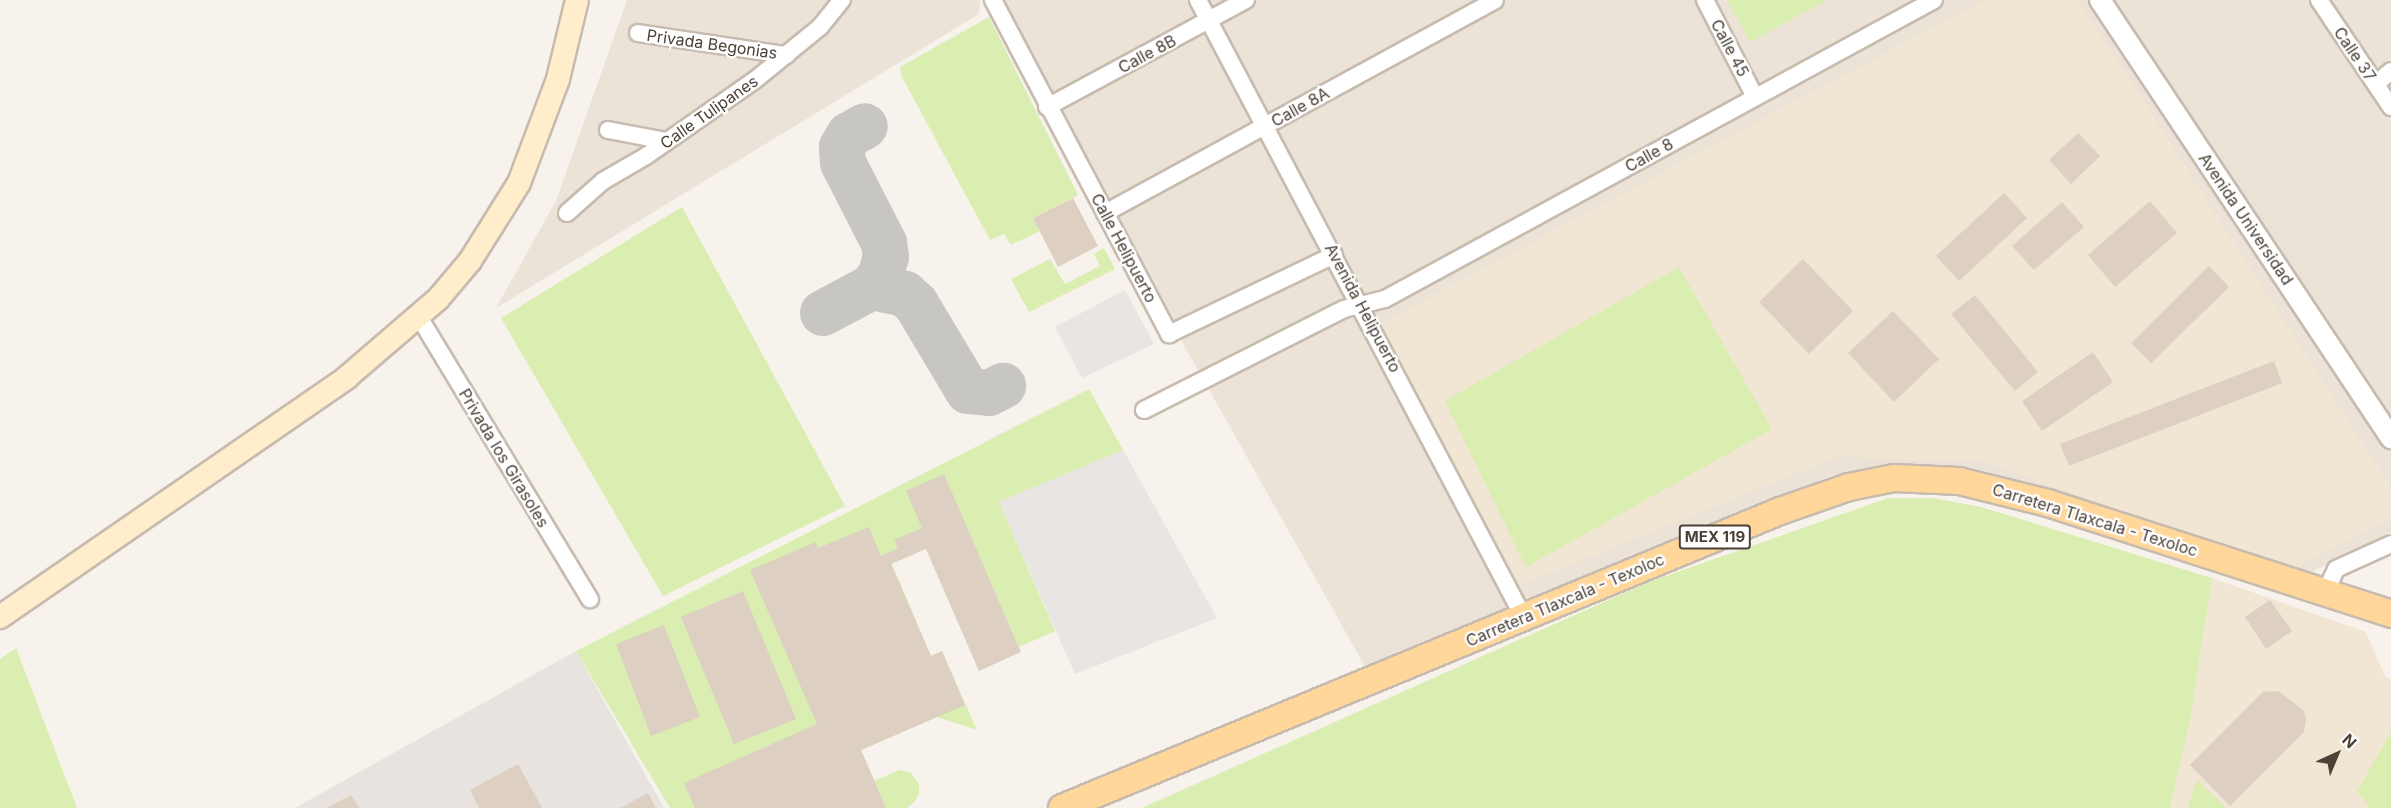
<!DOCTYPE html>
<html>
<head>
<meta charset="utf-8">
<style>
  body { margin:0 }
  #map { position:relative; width:2391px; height:808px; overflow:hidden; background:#f7f2eb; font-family:Inter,sans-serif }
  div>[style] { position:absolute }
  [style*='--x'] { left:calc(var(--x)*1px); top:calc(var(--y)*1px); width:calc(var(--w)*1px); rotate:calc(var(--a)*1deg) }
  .residential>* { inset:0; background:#ebe3d8 }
  .industrial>* { inset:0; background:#e9e3df }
  .education>* { inset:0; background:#f1e5d3 }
  .green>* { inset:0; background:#d9eeb0 }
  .parking>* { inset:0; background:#e8e5e2 }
  .taxiway>* { height:46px; margin:-23px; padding:0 23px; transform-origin:23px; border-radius:23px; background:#c8c6c2 }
  .building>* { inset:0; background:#ddcfc2 }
  .roads { filter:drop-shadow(2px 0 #c7bbaf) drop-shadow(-2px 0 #c7bbaf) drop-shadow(0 2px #c7bbaf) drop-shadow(0 -2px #c7bbaf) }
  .minor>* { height:16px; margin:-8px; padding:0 8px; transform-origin:8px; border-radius:8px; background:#fff }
  .tertiary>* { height:20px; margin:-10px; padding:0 10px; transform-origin:10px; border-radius:10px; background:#fff }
  .secondary>* { height:22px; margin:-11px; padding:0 11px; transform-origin:11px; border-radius:11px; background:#ffedcc }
  .primary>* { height:26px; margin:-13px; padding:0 13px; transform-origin:13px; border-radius:13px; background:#ffd79b }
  span { translate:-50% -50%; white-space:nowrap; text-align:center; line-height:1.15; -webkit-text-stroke:4.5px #fff; paint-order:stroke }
  .shield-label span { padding:2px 4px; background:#fff; border:2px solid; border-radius:4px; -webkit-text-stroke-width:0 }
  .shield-label { font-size:15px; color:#4c4137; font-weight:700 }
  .street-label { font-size:16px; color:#4c4137 }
  .north { position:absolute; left:2307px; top:724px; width:60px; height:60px; -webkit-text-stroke:4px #fff; paint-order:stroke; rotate:44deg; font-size:16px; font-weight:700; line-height:24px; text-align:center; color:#4c4137 }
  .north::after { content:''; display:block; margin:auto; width:21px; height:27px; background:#4c4137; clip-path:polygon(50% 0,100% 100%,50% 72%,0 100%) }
</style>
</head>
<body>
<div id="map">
  <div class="residential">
    <i style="clip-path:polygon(627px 0,980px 0,979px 14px,496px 308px,556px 201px)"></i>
    <i style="clip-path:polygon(1005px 0,2391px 0,2391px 532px,2298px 579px,1974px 475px,1833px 475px,1367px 670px,1172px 324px)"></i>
  </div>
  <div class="industrial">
    <i style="clip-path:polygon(576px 651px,664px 808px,295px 808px)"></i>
  </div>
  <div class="education">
    <i style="clip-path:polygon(1984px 0,2078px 0,2391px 487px,2391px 518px,2287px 572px,1985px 462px,1837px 457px,1521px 585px,1374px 327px)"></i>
    <i style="clip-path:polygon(2212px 578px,2366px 632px,2385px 676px,2391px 679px,2391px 808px,2170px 808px,2190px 720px)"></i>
  </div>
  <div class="green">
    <i style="clip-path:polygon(1727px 0,1827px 0,1750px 42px)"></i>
    <i style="clip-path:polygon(989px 17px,1078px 195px,1033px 218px,1040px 231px,1011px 245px,1004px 234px,990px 240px,902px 77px,900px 67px)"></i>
    <i style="clip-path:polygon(682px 207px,845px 506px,663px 596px,501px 318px)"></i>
    <i style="clip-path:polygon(1104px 248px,1115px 269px,1029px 312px,1011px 279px,1050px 259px,1065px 284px,1100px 266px,1094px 254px)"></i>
    <i style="clip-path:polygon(1679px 267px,1772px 429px,1526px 567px,1445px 401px)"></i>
    <i style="clip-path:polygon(1089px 389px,1123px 450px,999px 502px,1055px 631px,1019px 647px,961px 514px,895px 540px,898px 548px,892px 564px,931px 656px,942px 651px,977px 730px,937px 717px,861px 750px,874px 781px,900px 770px,911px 773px,919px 784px,919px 795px,913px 803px,907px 808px,670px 808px,576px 651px)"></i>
    <i style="clip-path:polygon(1888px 498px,1932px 498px,1981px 507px,2212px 578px,2190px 720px,2170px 808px,1142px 808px,1649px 582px)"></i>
    <i style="clip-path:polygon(16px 648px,27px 677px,77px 808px,0 808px,0 659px)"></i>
    <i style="clip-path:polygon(2391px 732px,2391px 808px,2371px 808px,2357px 792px)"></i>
    <i style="clip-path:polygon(2197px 780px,2226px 808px,2188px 808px)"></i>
  </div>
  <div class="parking">
    <i style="clip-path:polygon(1125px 290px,1154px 344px,1082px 378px,1055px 327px)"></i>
    <i style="clip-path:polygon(1123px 450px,1217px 618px,1075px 674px,999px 502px)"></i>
  </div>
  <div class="taxiway">
    <i style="--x:872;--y:287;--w:34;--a:12"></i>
    <i style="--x:905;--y:294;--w:15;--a:42"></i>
    <i style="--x:916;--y:304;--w:101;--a:59.1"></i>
    <i style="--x:968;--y:391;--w:21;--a:5"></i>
    <i style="--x:989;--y:393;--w:16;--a:-27"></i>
    <i style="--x:823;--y:313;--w:55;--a:-28"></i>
    <i style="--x:872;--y:287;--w:16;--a:-55"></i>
    <i style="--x:881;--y:274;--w:18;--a:-74"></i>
    <i style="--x:886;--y:257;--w:14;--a:-98"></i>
    <i style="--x:884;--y:243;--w:90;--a:-117.1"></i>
    <i style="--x:843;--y:163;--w:16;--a:-94"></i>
    <i style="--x:842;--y:147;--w:14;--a:-60"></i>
    <i style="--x:849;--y:135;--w:18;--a:-29"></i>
  </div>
  <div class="building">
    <i style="clip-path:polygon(2078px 133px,2100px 156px,2071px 184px,2049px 160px)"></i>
    <i style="clip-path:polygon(2004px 193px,2027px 218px,1959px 281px,1936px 256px)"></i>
    <i style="clip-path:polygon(1073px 198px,1098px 246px,1058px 267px,1033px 218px)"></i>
    <i style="clip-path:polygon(2150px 201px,2177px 233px,2115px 287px,2088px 255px)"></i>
    <i style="clip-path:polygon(2062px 202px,2084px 227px,2034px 270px,2012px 246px)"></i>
    <i style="clip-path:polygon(1803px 259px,1853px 311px,1809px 354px,1759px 302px)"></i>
    <i style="clip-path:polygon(2209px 266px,2229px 287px,2151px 363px,2131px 343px)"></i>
    <i style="clip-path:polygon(1975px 295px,2038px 372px,2015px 391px,1951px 314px)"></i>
    <i style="clip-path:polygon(1893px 311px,1939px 359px,1894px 402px,1848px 353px)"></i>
    <i style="clip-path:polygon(2093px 352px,2113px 382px,2042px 431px,2022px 401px)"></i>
    <i style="clip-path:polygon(2274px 361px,2282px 383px,2069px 466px,2060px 444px)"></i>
    <i style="clip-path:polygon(944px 474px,1021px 652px,979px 671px,926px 549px,891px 564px,931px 656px,942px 651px,965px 705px,861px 750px,886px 808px,695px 808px,684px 783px,817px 724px,750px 570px,816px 542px,818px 548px,869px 527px,881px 556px,898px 548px,894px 540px,922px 528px,906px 491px)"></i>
    <i style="clip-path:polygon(743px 591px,796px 719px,734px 744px,681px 617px)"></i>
    <i style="clip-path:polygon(2270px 600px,2292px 631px,2266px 649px,2245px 617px)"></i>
    <i style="clip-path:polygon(664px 625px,700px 717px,651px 736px,616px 644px)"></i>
    <i style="clip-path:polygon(2278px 691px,2303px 710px,2306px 718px,2304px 732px,2230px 806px,2190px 765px,2263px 692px)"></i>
    <i style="clip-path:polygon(518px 764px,542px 808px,479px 808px,470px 790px)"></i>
    <i style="clip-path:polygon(648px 793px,656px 808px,620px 808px)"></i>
    <i style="clip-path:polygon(351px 795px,359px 808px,326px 808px)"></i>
  </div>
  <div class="roads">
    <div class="minor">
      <i style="--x:993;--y:0;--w:378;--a:62.2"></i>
      <i style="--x:1169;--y:334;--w:183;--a:-25.6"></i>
      <i style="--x:1198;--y:0;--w:699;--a:62.19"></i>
      <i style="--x:1705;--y:0;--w:109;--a:62.7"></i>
      <i style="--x:2319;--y:0;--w:129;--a:56.1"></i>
      <i style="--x:638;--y:33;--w:150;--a:8.5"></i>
      <i style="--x:2376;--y:84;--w:20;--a:-41"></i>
      <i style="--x:1047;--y:107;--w:226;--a:-28.3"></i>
      <i style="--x:608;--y:130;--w:60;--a:10.6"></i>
      <i style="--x:567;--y:213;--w:48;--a:-41.6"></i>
      <i style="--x:603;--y:181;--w:50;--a:-30.2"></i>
      <i style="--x:646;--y:156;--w:133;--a:-34.9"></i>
      <i style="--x:755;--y:80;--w:84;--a:-39.2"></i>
      <i style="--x:820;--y:27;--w:35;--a:-51"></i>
      <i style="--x:1105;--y:213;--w:444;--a:-28.6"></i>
      <i style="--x:419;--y:317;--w:330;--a:58.8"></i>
      <i style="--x:1144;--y:410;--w:224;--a:-26.8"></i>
      <i style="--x:1344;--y:309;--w:42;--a:-13.7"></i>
      <i style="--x:1385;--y:299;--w:625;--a:-28.57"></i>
      <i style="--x:2325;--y:593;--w:26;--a:-65"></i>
      <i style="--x:2336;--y:569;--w:60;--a:-24.4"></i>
    </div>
    <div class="tertiary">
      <i style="--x:2100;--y:0;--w:526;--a:56.4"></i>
    </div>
    <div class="secondary">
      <i style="--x:0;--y:617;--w:421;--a:-34.6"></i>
      <i style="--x:346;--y:378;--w:121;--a:-40.7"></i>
      <i style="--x:438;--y:299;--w:50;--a:-49.9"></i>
      <i style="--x:470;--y:261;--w:92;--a:-57.9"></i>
      <i style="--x:519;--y:183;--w:111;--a:-69.4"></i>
      <i style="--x:558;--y:79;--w:81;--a:-76.5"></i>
    </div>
    <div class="primary">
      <i style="--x:1062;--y:808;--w:777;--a:-22.47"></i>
      <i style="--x:1780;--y:511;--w:73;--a:-19.2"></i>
      <i style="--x:1849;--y:487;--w:46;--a:-11.3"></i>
      <i style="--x:1894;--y:478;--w:65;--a:2.6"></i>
      <i style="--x:1959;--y:481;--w:92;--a:13.9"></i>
      <i style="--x:2048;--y:503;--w:361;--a:17.9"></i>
    </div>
  </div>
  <div class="shield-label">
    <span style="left:1715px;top:537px">MEX 119</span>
  </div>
  <div class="street-label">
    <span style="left:712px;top:44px;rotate:8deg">Privada Begonias</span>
    <span style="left:1730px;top:48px;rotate:62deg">Calle 45</span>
    <span style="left:1147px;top:54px;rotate:-28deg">Calle 8B</span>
    <span style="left:2355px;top:54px;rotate:56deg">Calle 37</span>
    <span style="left:1300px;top:107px;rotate:-29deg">Calle 8A</span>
    <span style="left:709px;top:112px;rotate:-35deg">Calle Tulipanes</span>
    <span style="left:1649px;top:155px;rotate:-29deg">Calle 8</span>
    <span style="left:2246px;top:219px;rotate:56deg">Avenida Universidad</span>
    <span style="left:1124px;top:248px;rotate:62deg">Calle Helipuerto</span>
    <span style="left:1363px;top:308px;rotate:62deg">Avenida Helipuerto</span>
    <span style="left:504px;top:458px;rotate:59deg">Privada los Girasoles</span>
    <span style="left:2095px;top:520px;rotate:17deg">Carretera Tlaxcala - Texoloc</span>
    <span style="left:1565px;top:600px;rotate:-23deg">Carretera Tlaxcala - Texoloc</span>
  </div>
  <div class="north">N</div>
</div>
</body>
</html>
